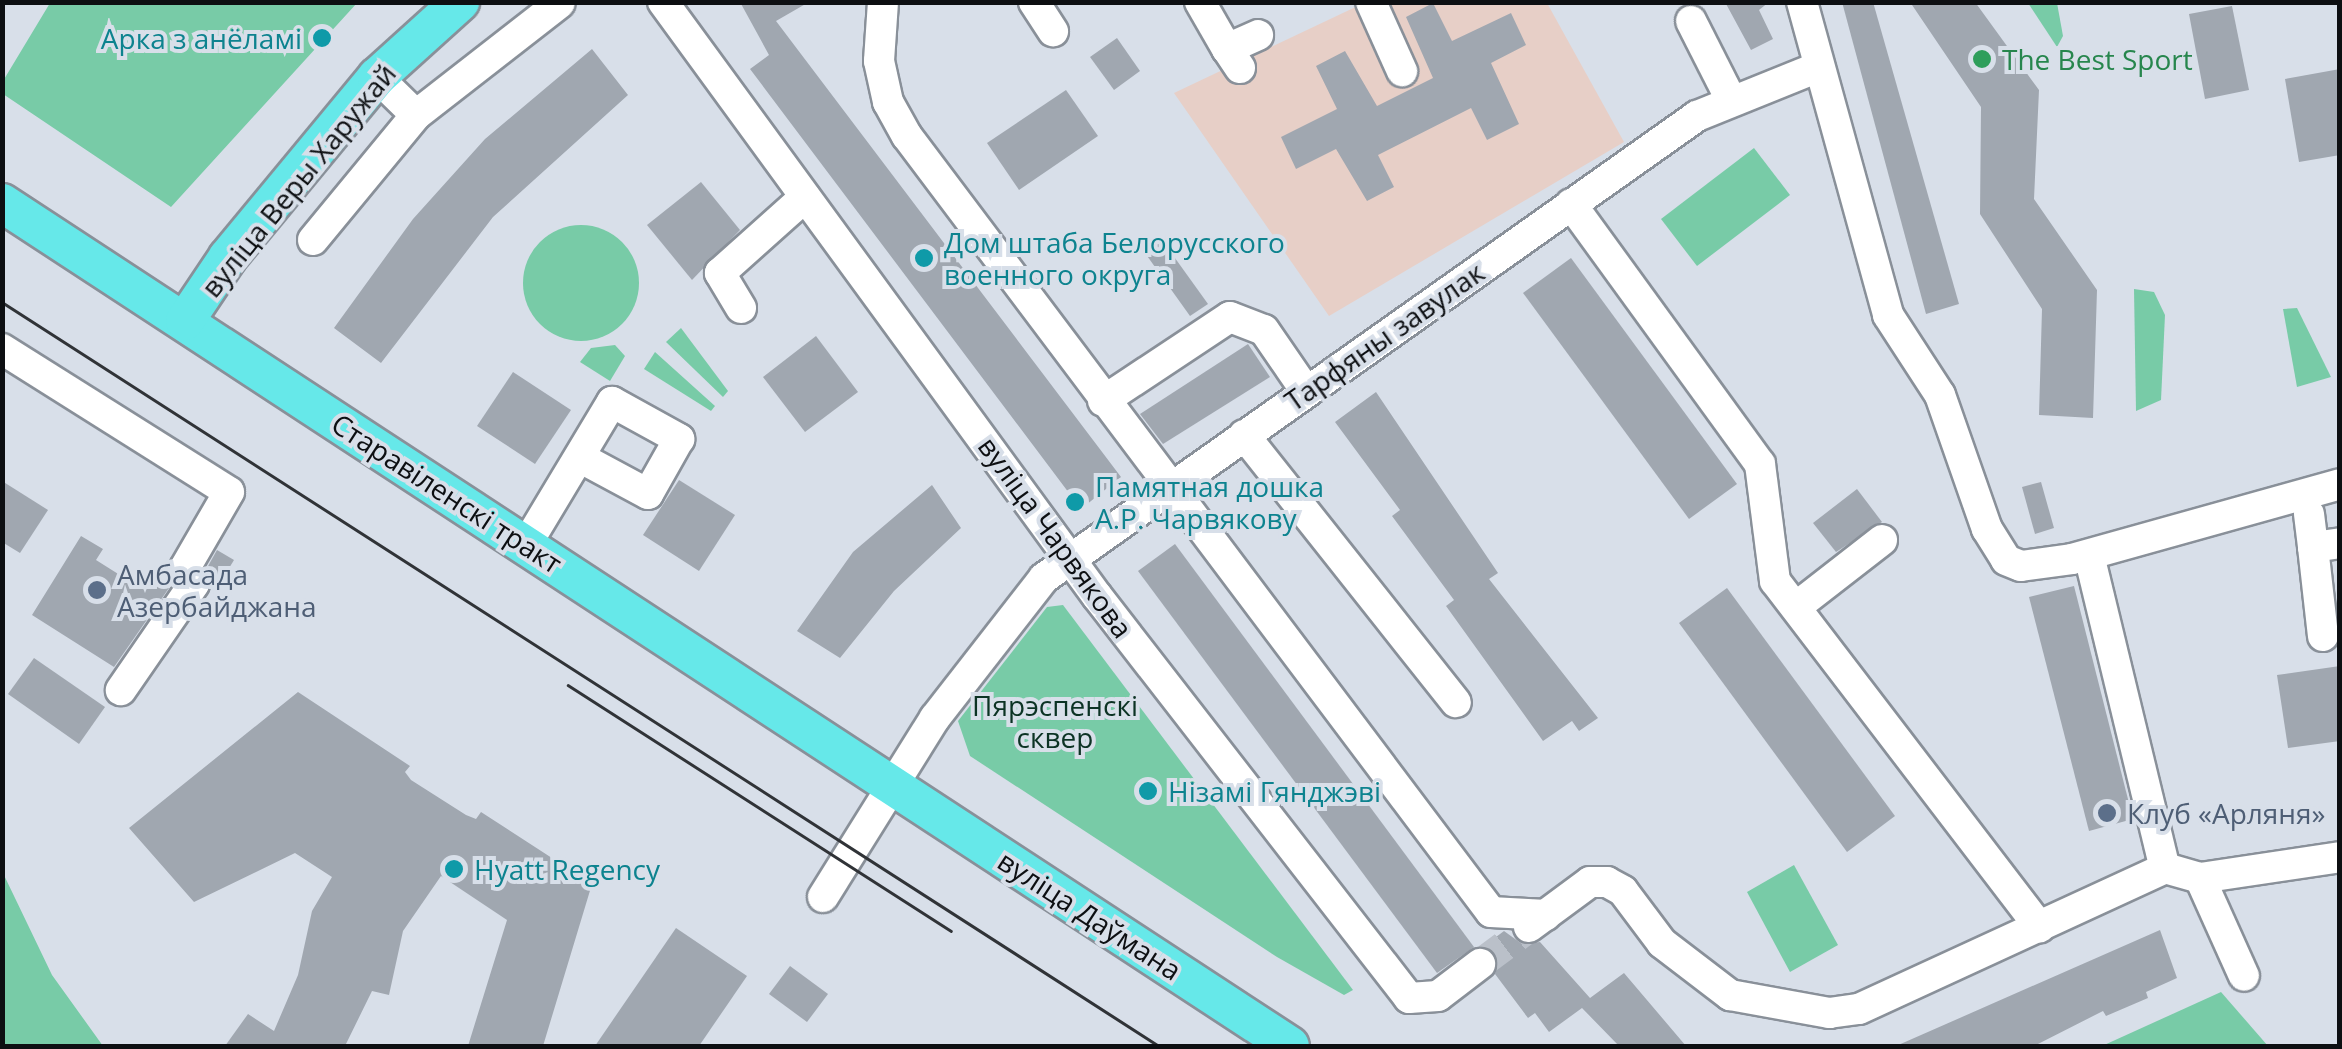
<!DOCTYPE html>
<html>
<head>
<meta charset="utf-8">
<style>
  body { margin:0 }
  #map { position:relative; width:2342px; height:1049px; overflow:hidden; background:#d8dfe9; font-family:"Open Sans",sans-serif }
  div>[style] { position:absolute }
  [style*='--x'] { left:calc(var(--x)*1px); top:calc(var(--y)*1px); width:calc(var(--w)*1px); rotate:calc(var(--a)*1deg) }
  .education>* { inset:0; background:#e7cfc7 }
  .green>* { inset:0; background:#78cba7 }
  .round { border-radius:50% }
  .building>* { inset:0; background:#a0a7b0 }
  .minor-tunnel>* { height:30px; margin-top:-15px; transform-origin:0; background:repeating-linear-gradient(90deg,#bac0c9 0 30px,transparent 0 45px) }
  .roads { filter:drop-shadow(2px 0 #899099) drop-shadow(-2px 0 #899099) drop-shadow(0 2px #899099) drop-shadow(0 -2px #899099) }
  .minor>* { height:30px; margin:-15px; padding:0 15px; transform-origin:15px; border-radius:15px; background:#fff }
  .major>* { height:38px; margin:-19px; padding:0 19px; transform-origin:19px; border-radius:19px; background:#66e8e9 }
  .tram>* { height:2.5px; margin:-1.25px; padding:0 1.25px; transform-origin:1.25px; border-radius:1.25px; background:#303337 }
  .dots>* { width:28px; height:28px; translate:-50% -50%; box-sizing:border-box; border:5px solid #d8dfe9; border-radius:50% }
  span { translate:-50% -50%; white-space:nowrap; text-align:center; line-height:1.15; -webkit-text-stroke:8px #d8dfe9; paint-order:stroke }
  .culture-label { font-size:28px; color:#0d838f }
  .right { translate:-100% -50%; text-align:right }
  .left { translate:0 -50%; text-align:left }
  .leisure-label { font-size:28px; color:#27864d }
  .street-label { font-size:28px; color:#0d0f12 }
  .service-label { font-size:28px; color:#4e5e75 }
  .park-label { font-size:28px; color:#0c3324 }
  .frame { position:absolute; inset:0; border:5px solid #0d0f12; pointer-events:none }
</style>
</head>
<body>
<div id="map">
  <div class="education">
    <i style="clip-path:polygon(1364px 3px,1547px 3px,1624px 142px,1329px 316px,1174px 93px)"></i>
  </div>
  <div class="green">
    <i style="clip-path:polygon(50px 3px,50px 2px,357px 3px,171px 207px,3px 94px,3px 81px)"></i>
    <i style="clip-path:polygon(2028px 3px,2057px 3px,2063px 36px,2057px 47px)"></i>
    <i style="clip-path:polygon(1754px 148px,1790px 195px,1697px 266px,1661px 219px)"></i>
    <i class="round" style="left:523px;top:225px;width:116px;height:116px"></i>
    <i style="clip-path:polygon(2134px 289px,2154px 292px,2165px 315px,2161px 400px,2136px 411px)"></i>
    <i style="clip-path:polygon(2297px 308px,2331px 377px,2297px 387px,2283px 309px)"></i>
    <i style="clip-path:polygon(681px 328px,728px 391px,723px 397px,666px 342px)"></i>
    <i style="clip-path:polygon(615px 345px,625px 356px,610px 381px,580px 362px,591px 348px)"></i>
    <i style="clip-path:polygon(655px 352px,715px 406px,711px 411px,644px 369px)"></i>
    <i style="clip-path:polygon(1063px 605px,1353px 990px,1344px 995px,1277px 957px,970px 756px,958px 721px,1047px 607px)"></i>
    <i style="clip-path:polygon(1794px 865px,1838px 945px,1790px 972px,1747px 892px)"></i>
    <i style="clip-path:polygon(2px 871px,52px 975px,103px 1046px,3px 1046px)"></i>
    <i style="clip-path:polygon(2221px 992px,2268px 1046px,2102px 1046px)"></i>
  </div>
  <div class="building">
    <i style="clip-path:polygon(740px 2px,809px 2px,776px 21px,1121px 477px,1081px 509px,750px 69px,769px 55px)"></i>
    <i style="clip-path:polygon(1725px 2px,1769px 2px,1759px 10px,1773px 39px,1751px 50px)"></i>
    <i style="clip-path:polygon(1842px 2px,1873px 2px,1959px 304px,1926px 314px)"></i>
    <i style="clip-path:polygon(1910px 2px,1975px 2px,2039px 90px,2034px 199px,2097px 290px,2093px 418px,2039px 415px,2042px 309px,1980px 214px,1981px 107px)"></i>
    <i style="clip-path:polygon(1433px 3px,1452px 41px,1511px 13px,1526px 45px,1491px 63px,1519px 124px,1487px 140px,1471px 108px,1378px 155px,1394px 187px,1367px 201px,1336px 149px,1296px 169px,1281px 137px,1337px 109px,1316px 66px,1345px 51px,1377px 106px,1433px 78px,1406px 17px)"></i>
    <i style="clip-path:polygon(2232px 6px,2249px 90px,2205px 99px,2189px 14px)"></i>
    <i style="clip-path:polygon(1117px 38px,1140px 71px,1114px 90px,1090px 57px)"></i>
    <i style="clip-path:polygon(592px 49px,628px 95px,493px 217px,381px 363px,334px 328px,413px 219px,485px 139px)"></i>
    <i style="clip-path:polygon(2340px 69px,2340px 155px,2299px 162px,2285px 79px)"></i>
    <i style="clip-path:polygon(1066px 90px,1098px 136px,1019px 190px,987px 143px)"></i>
    <i style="clip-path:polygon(701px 182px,740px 230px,692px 280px,647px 225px)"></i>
    <i style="clip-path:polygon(1162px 240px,1208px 304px,1190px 316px,1145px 253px)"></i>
    <i style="clip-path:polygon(1571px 258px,1737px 484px,1689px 519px,1523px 293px)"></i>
    <i style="clip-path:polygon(816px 336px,858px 392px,805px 432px,763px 377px)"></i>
    <i style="clip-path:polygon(1248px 344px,1270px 377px,1163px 444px,1140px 414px)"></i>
    <i style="clip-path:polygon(513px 372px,571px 410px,535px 464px,477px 426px)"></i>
    <i style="clip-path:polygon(1376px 392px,1498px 573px,1489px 579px,1598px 718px,1579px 731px,1572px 721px,1543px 741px,1446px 606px,1454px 600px,1392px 516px,1400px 510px,1335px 422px)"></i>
    <i style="clip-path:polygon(679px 480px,735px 515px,699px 571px,643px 535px)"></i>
    <i style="clip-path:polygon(2px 481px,48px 510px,20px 553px,2px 542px)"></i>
    <i style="clip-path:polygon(2041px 482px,2054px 528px,2035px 534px,2022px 487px)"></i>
    <i style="clip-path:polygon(932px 485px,961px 528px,894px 591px,840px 658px,797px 631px,853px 552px)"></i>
    <i style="clip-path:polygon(1857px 489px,1882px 522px,1836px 552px,1813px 523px)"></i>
    <i style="clip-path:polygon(81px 536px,103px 549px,96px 560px,142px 589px,150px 576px,169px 588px,114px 667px,32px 615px)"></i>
    <i style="clip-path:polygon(1175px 544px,1474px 947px,1437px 973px,1138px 571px)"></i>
    <i style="clip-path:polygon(217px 550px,234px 560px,220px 583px,207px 568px)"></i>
    <i style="clip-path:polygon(2074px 586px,2133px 819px,2089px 831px,2029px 597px)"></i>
    <i style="clip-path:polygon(1727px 588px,1895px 816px,1847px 852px,1679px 623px)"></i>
    <i style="clip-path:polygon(34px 658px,105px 707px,79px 744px,8px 694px)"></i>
    <i style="clip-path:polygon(2340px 666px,2340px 741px,2288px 748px,2277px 675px)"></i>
    <i style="clip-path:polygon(298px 692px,410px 766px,405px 772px,411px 780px,466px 815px,476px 819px,481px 812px,592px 884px,543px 1046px,468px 1046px,507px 920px,441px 876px,403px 931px,389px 995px,372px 991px,345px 1046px,225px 1046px,248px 1014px,274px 1031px,298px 975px,312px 911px,332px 877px,295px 853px,194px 902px,129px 828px)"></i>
    <i style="clip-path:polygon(676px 928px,747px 976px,699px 1046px,595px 1046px)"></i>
    <i style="clip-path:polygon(2160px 930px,2177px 978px,2146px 992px,2148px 998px,2106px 1016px,2103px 1011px,2034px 1046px,1896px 1046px)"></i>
    <i style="clip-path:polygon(1504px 931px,1522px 944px,1540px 942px,1590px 998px,1624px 973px,1686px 1046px,1619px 1046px,1582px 1008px,1549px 1032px,1535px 1013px,1528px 1018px,1495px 974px,1498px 961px,1484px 946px)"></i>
    <i style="clip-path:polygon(790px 966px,828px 994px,807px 1022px,769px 994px)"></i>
  </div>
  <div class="minor-tunnel">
    <i style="--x:1480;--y:964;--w:54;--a:-36.7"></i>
  </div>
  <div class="roads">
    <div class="minor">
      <i style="--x:663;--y:2;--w:736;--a:53.85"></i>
      <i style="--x:1097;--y:596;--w:509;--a:52.18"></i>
      <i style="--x:1409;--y:998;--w:29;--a:-4"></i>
      <i style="--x:1438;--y:996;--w:53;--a:-37.3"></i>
      <i style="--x:883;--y:2;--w:59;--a:93.9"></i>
      <i style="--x:879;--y:61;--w:42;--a:77.6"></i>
      <i style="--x:888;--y:102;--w:39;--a:61"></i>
      <i style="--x:907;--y:136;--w:971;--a:53.04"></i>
      <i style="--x:1491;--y:912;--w:55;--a:3.1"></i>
      <i style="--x:1034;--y:2;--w:35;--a:57"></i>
      <i style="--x:1200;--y:2;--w:54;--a:60.1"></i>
      <i style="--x:1371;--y:2;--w:76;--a:65.8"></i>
      <i style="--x:1802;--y:2;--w:325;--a:74.6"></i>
      <i style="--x:1888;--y:315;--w:95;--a:57"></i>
      <i style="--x:1940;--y:395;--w:142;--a:70.7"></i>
      <i style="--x:1987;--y:529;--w:36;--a:58"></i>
      <i style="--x:2006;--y:560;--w:16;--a:22"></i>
      <i style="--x:2021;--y:566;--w:51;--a:-7.8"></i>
      <i style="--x:2072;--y:559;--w:278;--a:-15.6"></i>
      <i style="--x:1691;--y:21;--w:89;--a:63.1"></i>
      <i style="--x:1240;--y:68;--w:23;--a:-124"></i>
      <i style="--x:1227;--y:49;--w:34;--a:-24"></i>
      <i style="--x:377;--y:77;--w:54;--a:44.3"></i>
      <i style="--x:1571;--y:204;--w:321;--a:54"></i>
      <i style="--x:1760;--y:464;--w:118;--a:82.7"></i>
      <i style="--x:1775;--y:581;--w:436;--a:52.6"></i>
      <i style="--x:313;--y:240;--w:162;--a:-50.5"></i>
      <i style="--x:416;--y:115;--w:182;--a:-37.9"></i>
      <i style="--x:741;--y:308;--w:41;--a:-121"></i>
      <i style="--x:720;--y:273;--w:114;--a:-41.8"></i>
      <i style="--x:2;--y:349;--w:268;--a:32.2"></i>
      <i style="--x:229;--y:492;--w:88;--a:120.1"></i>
      <i style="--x:185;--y:568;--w:18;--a:61"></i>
      <i style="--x:194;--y:584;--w:129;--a:124.6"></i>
      <i style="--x:1103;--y:401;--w:152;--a:-33.5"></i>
      <i style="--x:1230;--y:317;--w:36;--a:21"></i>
      <i style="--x:1264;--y:330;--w:74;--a:55.5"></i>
      <i style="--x:1244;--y:435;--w:341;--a:51.6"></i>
      <i style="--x:2309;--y:514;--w:33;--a:83"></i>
      <i style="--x:526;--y:545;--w:167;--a:-59"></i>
      <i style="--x:612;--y:402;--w:77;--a:28.9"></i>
      <i style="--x:679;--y:439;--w:63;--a:119.4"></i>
      <i style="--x:648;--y:494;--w:76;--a:-151.8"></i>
      <i style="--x:2089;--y:555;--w:322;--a:76.4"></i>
      <i style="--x:1796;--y:607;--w:109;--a:-37.9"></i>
      <i style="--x:2323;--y:636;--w:90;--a:-96.4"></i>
      <i style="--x:2313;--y:547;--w:27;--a:-8"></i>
      <i style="--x:2200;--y:878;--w:107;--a:65.8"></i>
      <i style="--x:823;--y:897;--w:211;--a:-58"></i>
      <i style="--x:935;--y:718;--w:177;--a:-52.1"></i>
      <i style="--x:1044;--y:578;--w:800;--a:-35.28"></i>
      <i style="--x:1697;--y:116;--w:131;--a:-22"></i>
      <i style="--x:1529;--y:927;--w:76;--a:-36.4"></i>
      <i style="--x:1590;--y:882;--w:17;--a:0"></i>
      <i style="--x:1607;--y:882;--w:18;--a:29"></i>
      <i style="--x:1623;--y:891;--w:65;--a:53.1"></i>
      <i style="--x:1662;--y:943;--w:86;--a:37.4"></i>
      <i style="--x:1730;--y:995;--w:101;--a:10.3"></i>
      <i style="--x:1829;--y:1013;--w:30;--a:-8"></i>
      <i style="--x:1859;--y:1009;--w:337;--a:-24.7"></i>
      <i style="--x:2165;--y:868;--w:36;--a:16"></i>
      <i style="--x:2200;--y:878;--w:142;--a:-8.5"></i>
    </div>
    <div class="major">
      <i style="--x:2;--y:203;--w:1539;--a:33.2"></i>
      <i style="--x:185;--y:321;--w:77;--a:-56.1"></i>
      <i style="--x:228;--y:257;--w:234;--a:-50.4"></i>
      <i style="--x:377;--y:77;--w:112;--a:-42.1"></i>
    </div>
  </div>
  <div class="tram">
    <i style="--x:2;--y:302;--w:1376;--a:32.74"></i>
    <i style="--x:568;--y:685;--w:455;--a:32.7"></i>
  </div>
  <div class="dots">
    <i style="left:322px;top:38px;background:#0f9aa8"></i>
    <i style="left:1982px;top:59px;background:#2e9e5b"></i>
    <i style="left:924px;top:258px;background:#0f9aa8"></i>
    <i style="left:1075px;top:502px;background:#0f9aa8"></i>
    <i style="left:97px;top:590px;background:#5c6f8a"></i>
    <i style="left:1148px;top:791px;background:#0f9aa8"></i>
    <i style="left:2107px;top:813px;background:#5c6f8a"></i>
    <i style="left:454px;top:869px;background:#0f9aa8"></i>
  </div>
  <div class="culture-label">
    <span class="right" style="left:302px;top:38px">Арка з анёламі</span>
    <span class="left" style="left:944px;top:258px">Дом штаба Белорусского<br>военного округа</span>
    <span class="left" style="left:1095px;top:502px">Памятная дошка<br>А.Р. Чарвякову</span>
    <span class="left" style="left:1168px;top:791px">Нізамі Гянджэві</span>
    <span class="left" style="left:474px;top:869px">Hyatt Regency</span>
  </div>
  <div class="leisure-label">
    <span class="left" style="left:2002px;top:59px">The Best Sport</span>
  </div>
  <div class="street-label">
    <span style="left:298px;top:180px;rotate:-51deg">вуліца Веры Харужай</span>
    <span style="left:1384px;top:336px;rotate:-35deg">Тарфяны завулак</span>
    <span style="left:447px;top:493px;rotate:33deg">Старавіленскі тракт</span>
    <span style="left:1056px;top:537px;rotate:54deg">вуліца Чарвякова</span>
    <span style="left:1090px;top:915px;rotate:33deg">вуліца Даўмана</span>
  </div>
  <div class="service-label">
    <span class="left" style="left:117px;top:590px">Амбасада<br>Азербайджана</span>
    <span class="left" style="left:2127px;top:813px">Клуб «Арляня»</span>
  </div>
  <div class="park-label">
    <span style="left:1055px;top:721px">Пярэспенскі<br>сквер</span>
  </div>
  <div class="frame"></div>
</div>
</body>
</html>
